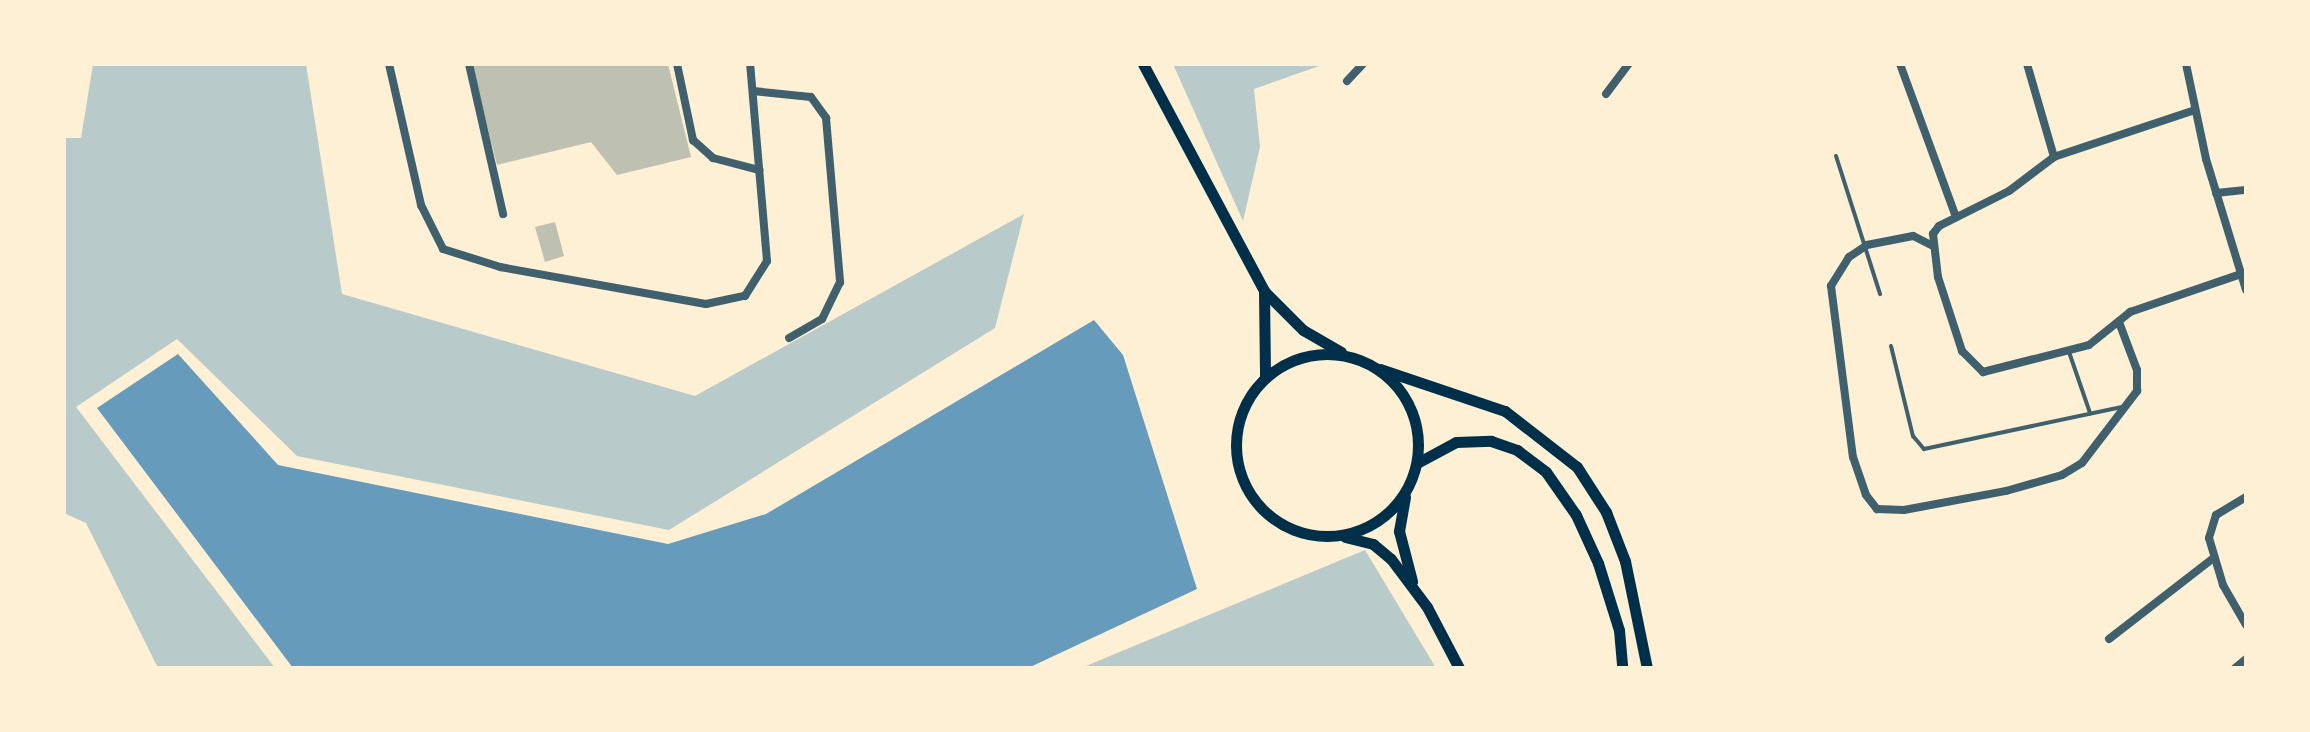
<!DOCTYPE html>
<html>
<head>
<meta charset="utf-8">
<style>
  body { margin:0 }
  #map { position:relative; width:2310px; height:732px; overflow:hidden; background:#fdf0d5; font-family:Spectral,serif }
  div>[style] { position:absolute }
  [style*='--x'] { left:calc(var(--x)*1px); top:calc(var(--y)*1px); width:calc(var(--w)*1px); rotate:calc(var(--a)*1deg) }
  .green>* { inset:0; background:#b9caca }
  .water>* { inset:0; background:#669bbc }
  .building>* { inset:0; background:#bec0b2 }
  .service>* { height:4px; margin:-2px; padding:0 2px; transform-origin:2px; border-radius:2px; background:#3f606c }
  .minor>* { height:8px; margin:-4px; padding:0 4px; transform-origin:4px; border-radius:4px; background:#3f606c }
  .secondary>* { height:11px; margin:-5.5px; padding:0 5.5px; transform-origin:5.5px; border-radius:5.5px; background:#003049 }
  .secondary>.ring { margin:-5.5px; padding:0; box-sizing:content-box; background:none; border:11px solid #003049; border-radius:50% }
  span { translate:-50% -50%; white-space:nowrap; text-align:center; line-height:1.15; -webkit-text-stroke:7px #fdf0d5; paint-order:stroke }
  .frame { position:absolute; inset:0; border:66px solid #fdf0d5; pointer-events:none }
</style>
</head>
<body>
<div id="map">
  <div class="green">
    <i style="clip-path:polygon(93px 64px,306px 64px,342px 294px,695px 396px,1024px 214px,995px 328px,669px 530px,297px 456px,177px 339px,76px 407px,275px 668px,158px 668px,86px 523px,64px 513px,64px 138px,81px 138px)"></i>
    <i style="clip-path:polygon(1173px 64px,1325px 64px,1254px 89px,1260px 147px,1243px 221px)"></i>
    <i style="clip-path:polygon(1365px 550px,1436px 668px,1081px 668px)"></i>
  </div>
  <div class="water">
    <i style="clip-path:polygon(1094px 320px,1123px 355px,1197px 589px,1028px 668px,293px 668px,97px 408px,178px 354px,278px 465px,668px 544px,766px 514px)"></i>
  </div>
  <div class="building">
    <i style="clip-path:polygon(472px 64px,668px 64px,691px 157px,617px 175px,591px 142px,497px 165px)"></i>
    <i style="clip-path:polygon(555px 222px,564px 256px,545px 262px,535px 227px)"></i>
  </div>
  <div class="service">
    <i style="--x:1836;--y:156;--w:145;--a:72.3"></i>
    <i style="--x:1891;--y:346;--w:93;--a:76.3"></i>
    <i style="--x:1913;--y:436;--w:17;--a:50"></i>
    <i style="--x:1924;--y:449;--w:207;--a:-12"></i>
    <i style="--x:2069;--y:352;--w:65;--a:71"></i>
  </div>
  <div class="minor">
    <i style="--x:389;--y:64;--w:145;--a:77.2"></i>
    <i style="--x:421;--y:205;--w:49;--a:63.4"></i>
    <i style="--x:443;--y:249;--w:60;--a:17.5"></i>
    <i style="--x:500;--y:267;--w:209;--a:10.2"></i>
    <i style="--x:706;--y:304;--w:40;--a:-12"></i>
    <i style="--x:745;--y:296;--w:41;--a:-57.8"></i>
    <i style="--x:767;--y:261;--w:198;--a:-94.9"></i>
    <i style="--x:469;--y:64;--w:154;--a:77.2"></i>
    <i style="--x:677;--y:64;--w:78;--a:78.1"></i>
    <i style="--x:693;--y:140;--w:27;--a:42"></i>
    <i style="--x:713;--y:158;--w:48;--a:14.6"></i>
    <i style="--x:1900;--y:64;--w:163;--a:69.9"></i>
    <i style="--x:2027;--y:64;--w:97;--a:73.8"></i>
    <i style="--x:2186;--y:64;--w:97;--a:78.1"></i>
    <i style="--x:2206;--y:159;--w:137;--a:73"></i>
    <i style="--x:1347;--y:81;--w:23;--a:-47"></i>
    <i style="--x:753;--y:91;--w:58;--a:5.9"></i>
    <i style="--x:811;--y:97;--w:26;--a:54"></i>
    <i style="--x:826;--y:118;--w:165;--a:85.1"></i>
    <i style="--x:840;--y:282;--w:41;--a:115.9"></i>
    <i style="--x:822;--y:319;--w:38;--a:150"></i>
    <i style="--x:1606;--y:94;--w:38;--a:-53"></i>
    <i style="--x:2195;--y:110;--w:149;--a:161.6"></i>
    <i style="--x:2054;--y:157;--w:56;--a:142.9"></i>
    <i style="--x:2009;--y:191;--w:78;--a:153.4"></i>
    <i style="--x:1939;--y:226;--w:10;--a:127"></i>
    <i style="--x:1933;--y:234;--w:43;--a:83.4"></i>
    <i style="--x:1938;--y:277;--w:78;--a:72"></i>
    <i style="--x:1962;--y:351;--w:30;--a:45"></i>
    <i style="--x:1983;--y:372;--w:109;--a:-14.3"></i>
    <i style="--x:2089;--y:345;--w:53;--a:-38.8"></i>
    <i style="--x:2130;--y:312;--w:117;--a:-18.9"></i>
    <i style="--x:2216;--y:193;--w:30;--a:-6"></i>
    <i style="--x:1933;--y:246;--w:22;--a:-153"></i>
    <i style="--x:1913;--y:236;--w:47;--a:168.9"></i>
    <i style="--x:1867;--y:245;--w:22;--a:146"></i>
    <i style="--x:1849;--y:257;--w:34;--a:122"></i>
    <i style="--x:1831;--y:286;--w:172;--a:82.7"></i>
    <i style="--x:1853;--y:457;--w:40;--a:71.1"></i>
    <i style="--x:1866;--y:495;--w:18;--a:52"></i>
    <i style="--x:1877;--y:509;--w:27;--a:2"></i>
    <i style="--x:1904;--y:510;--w:104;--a:-10.6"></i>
    <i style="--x:2006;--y:491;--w:58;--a:-15.9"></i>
    <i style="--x:2062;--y:475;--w:23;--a:-31"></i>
    <i style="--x:2082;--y:463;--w:91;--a:-52.6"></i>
    <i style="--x:2137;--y:391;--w:21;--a:-90"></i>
    <i style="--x:2137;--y:370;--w:51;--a:-110.6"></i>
    <i style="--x:2246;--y:497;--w:35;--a:149"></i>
    <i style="--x:2216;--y:515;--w:24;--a:107"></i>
    <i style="--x:2209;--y:538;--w:49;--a:73.4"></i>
    <i style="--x:2223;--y:585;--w:46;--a:60.1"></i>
    <i style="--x:2109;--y:639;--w:130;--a:-37.8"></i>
    <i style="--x:2235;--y:668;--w:14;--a:-39"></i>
  </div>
  <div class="secondary">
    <i style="--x:1143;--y:64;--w:257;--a:61.9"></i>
    <i style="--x:1264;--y:291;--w:55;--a:45"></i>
    <i style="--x:1303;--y:330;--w:44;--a:30.1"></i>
    <i style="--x:1264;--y:291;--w:87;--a:89.3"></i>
    <i class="ring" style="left:1236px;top:354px;width:171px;height:171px"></i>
    <i style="--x:1380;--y:369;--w:132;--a:18.6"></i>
    <i style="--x:1505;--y:411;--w:91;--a:37.9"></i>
    <i style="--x:1577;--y:467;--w:54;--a:57.2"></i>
    <i style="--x:1606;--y:512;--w:53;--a:68.8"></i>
    <i style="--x:1625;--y:561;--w:109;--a:78.4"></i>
    <i style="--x:1417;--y:463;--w:44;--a:-28.3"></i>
    <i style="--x:1456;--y:442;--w:35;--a:-2"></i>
    <i style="--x:1491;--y:441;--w:28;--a:19"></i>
    <i style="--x:1517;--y:450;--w:36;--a:37"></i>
    <i style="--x:1546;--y:472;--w:52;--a:55.1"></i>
    <i style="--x:1576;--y:515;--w:53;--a:65.4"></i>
    <i style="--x:1598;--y:563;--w:70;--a:72.6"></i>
    <i style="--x:1619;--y:630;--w:38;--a:85"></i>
    <i style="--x:1405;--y:497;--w:35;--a:100"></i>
    <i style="--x:1399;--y:531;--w:52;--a:75.4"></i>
    <i style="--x:1345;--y:537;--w:29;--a:14"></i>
    <i style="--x:1373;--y:544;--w:23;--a:40"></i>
    <i style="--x:1391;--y:559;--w:60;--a:53.1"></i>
    <i style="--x:1427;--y:607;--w:69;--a:62.3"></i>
  </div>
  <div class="frame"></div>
</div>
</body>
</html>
